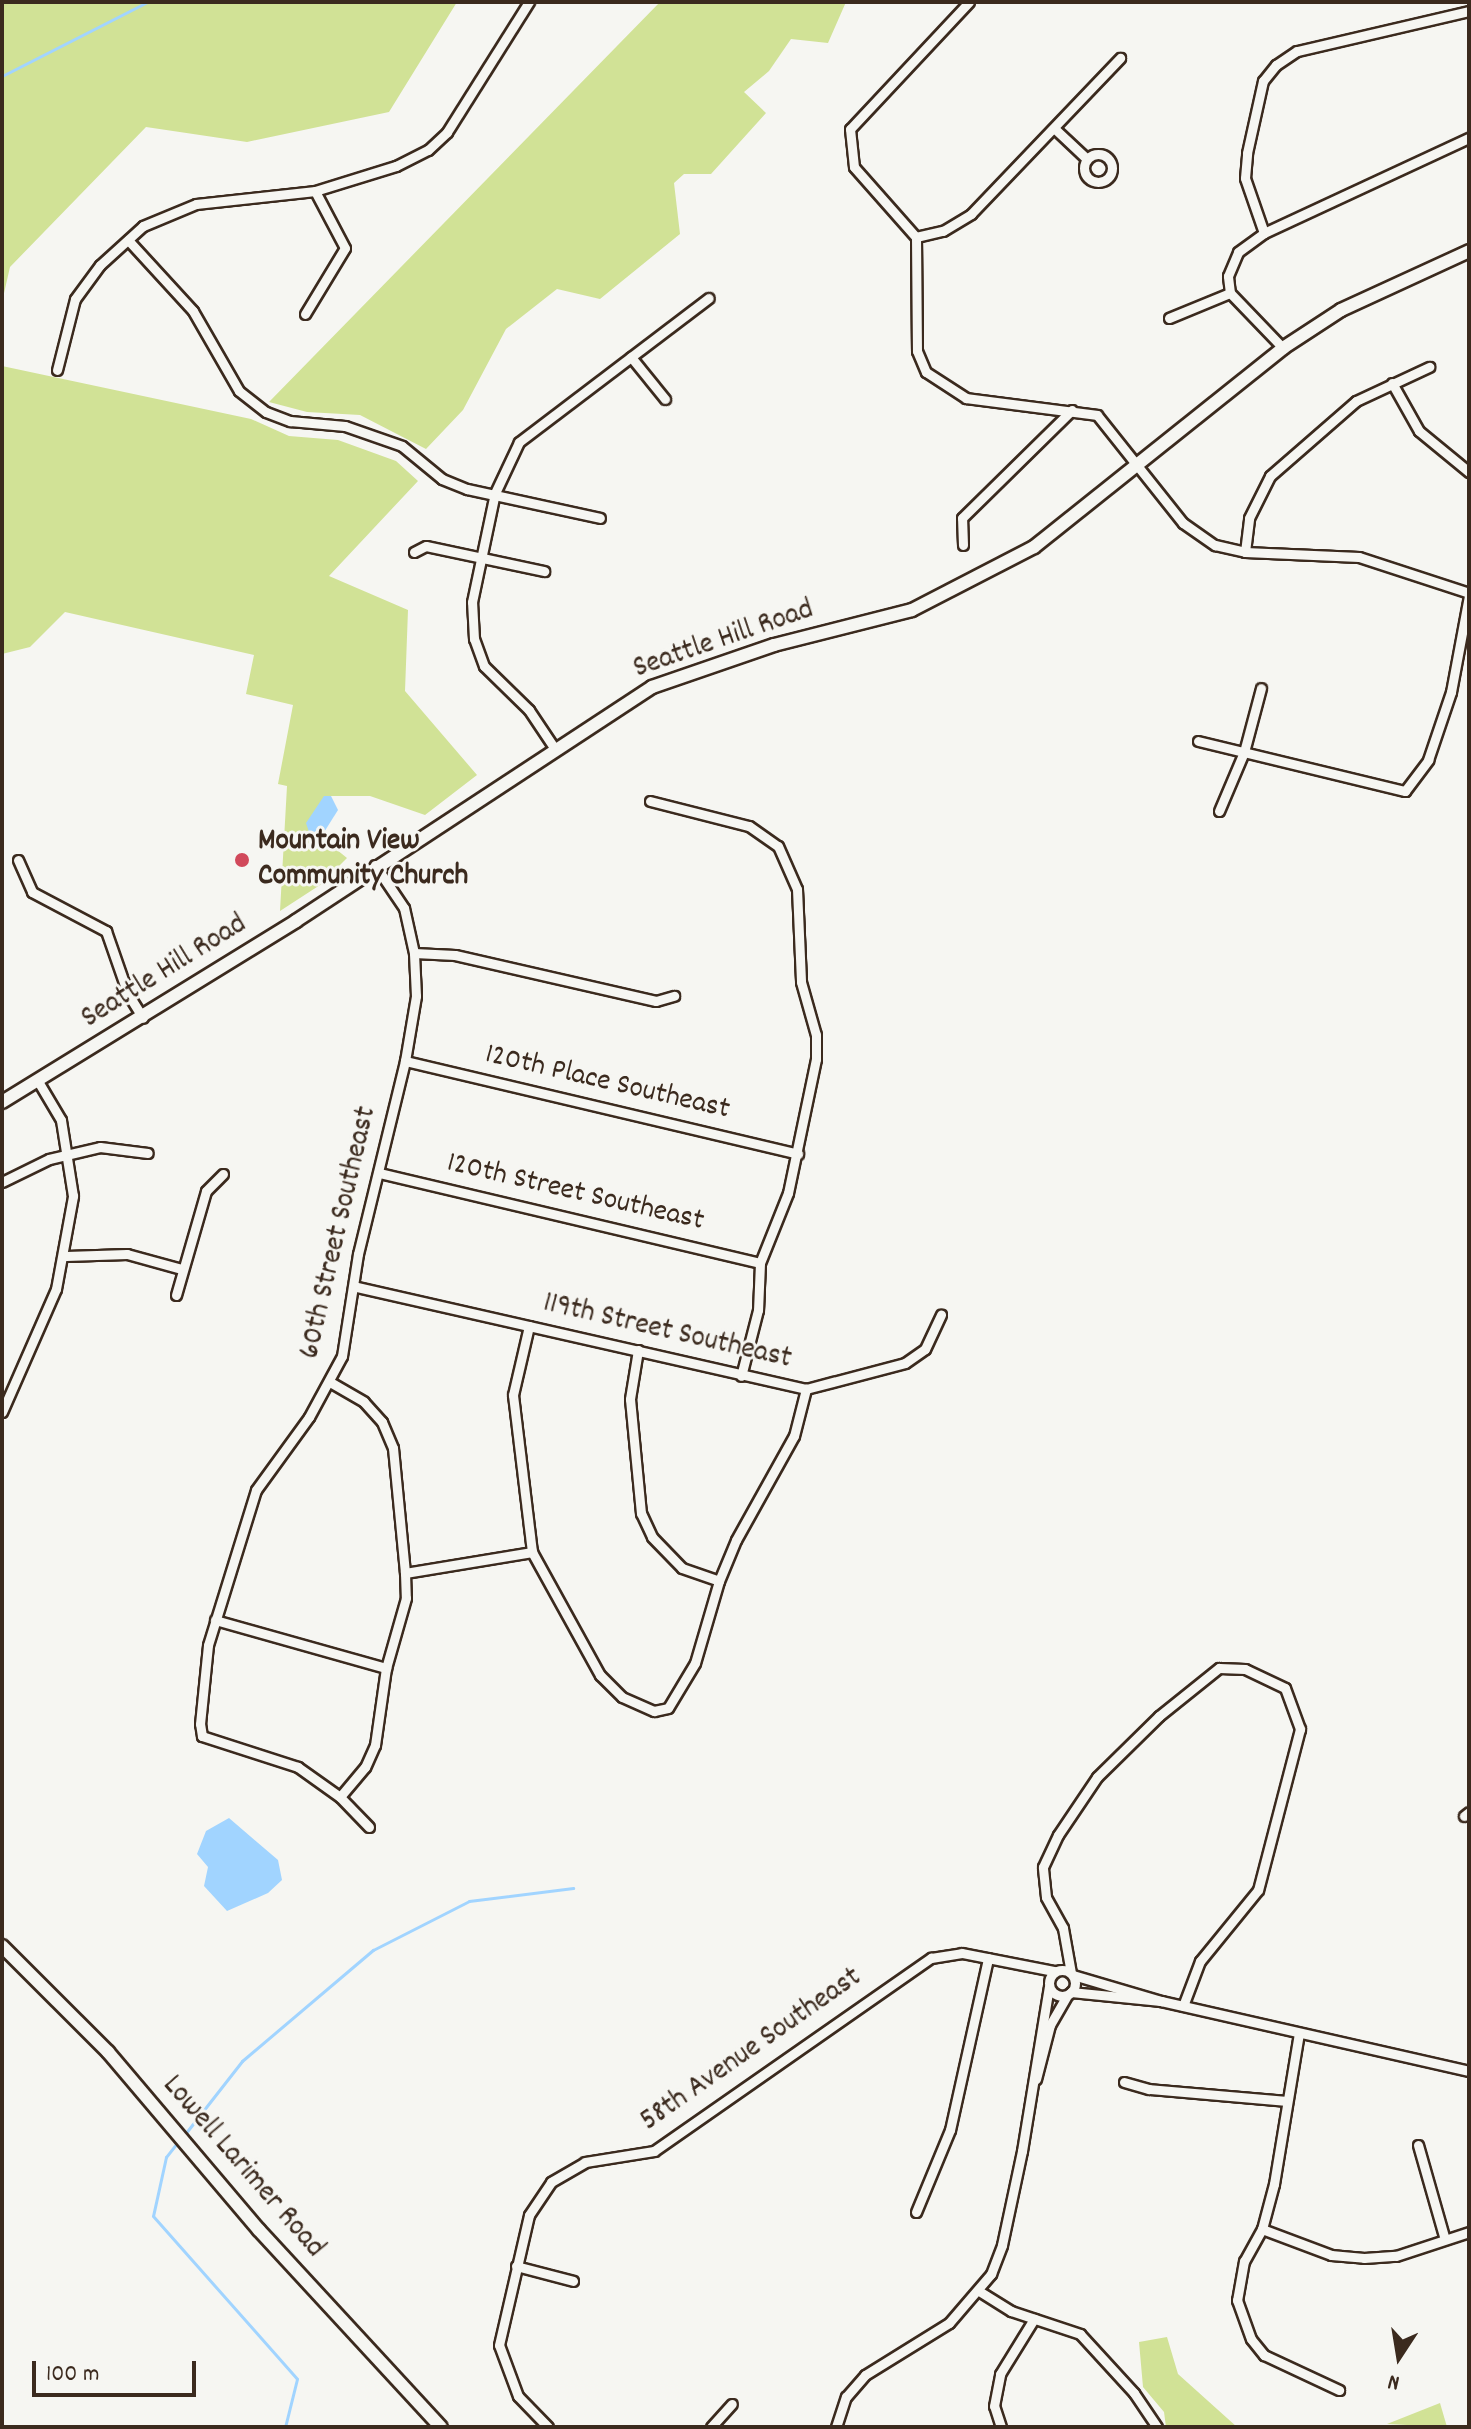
<!DOCTYPE html>
<html>
<head>
<meta charset="utf-8">
<style>
  body { margin:0 }
  #map { position:relative; width:1471px; height:2429px; overflow:hidden; background:#f6f6f2; font-family:Dekko,sans-serif }
  div>[style] { position:absolute }
  [style*='--x'] { left:calc(var(--x)*1px); top:calc(var(--y)*1px); width:calc(var(--w)*1px); rotate:calc(var(--a)*1deg) }
  .green>* { inset:0; background:#d1e296 }
  .water>* { inset:0; background:#a1d4ff }
  .stream>* { height:3px; margin:-1.5px; padding:0 1.5px; transform-origin:1.5px; border-radius:1.5px; background:#a1d4ff }
  .roads { filter:drop-shadow(2px 0 #3b2a1e) drop-shadow(-2px 0 #3b2a1e) drop-shadow(0 2px #3b2a1e) drop-shadow(0 -2px #3b2a1e) }
  .street>* { height:9px; margin:-4.5px; padding:0 4.5px; transform-origin:4.5px; border-radius:4.5px; background:#f6f6f2 }
  .street>.ring { margin:-4.5px; padding:0; box-sizing:content-box; background:none; border:9px solid #f6f6f2; border-radius:50% }
  .secondary>* { height:12px; margin:-6px; padding:0 6px; transform-origin:6px; border-radius:6px; background:#f6f6f2 }
  .dots>* { width:22px; height:22px; translate:-50% -50%; box-sizing:border-box; border:4px solid #f6f6f2; border-radius:50% }
  span { translate:-50% -50%; white-space:nowrap; text-align:center; line-height:1.15; -webkit-text-stroke:6px #f6f6f2; paint-order:stroke }
  .street-label { font-size:30px; color:#3b2a1e }
  .poi-label { font-size:30px; color:#3b2a1e; font-weight:700 }
  .left { translate:0 -50%; text-align:left }
  .frame { position:absolute; inset:0; border:4px solid #3b2a1e; pointer-events:none }
  .north { position:absolute; left:1359px; top:2317px; width:80px; height:80px; -webkit-text-stroke:6px #f6f6f2; paint-order:stroke; rotate:192deg; font-size:22px; font-weight:700; line-height:32px; text-align:center; color:#3b2a1e }
  .north::after { content:''; display:block; margin:auto; width:28px; height:36px; background:#3b2a1e; clip-path:polygon(50% 0,100% 100%,50% 72%,0 100%) }
  .scale { position:absolute; left:32px; top:2361px; width:164px; height:36px; box-sizing:border-box; border:4px solid #3b2a1e; border-top:0; padding-left:10px; font-size:24px; line-height:28px; white-space:nowrap; color:#3b2a1e; -webkit-text-stroke:6px #f6f6f2; paint-order:stroke }
</style>
</head>
<body>
<div id="map">
  <div class="green">
    <i style="clip-path:polygon(2px 2px,457px 2px,389px 112px,247px 142px,146px 127px,10px 267px,2px 302px)"></i>
    <i style="clip-path:polygon(660px 2px,846px 2px,828px 43px,791px 39px,769px 71px,744px 92px,766px 113px,711px 174px,684px 174px,674px 183px,680px 234px,600px 299px,557px 289px,506px 329px,463px 410px,426px 449px,360px 415px,307px 412px,269px 402px)"></i>
    <i style="clip-path:polygon(2px 366px,251px 419px,289px 436px,338px 440px,396px 461px,418px 481px,329px 576px,408px 610px,405px 691px,477px 775px,425px 815px,370px 796px,324px 796px,321px 837px,347px 858px,320px 885px,280px 911px,287px 786px,278px 784px,293px 705px,246px 694px,254px 655px,65px 612px,30px 647px,2px 654px)"></i>
    <i style="clip-path:polygon(1167px 2337px,1178px 2374px,1237px 2427px,1166px 2427px,1164px 2412px,1143px 2387px,1139px 2342px)"></i>
    <i style="clip-path:polygon(1440px 2403px,1447px 2427px,1387px 2424px)"></i>
  </div>
  <div class="water">
    <i style="clip-path:polygon(324px 796px,331px 796px,338px 810px,321px 837px,309px 832px,306px 823px)"></i>
    <i style="clip-path:polygon(229px 1818px,278px 1860px,282px 1880px,268px 1893px,227px 1911px,204px 1886px,208px 1867px,197px 1854px,206px 1831px)"></i>
  </div>
  <div class="stream">
    <i style="--x:2;--y:76;--w:163;--a:-27"></i>
    <i style="--x:185;--y:2134;--w:93;--a:-52"></i>
    <i style="--x:242;--y:2061;--w:172;--a:-40.3"></i>
    <i style="--x:373;--y:1950;--w:108;--a:-27"></i>
    <i style="--x:469;--y:1901;--w:105;--a:-7.1"></i>
    <i style="--x:177;--y:2143;--w:18;--a:128"></i>
    <i style="--x:166;--y:2157;--w:60;--a:102.4"></i>
    <i style="--x:153;--y:2216;--w:217;--a:48.5"></i>
    <i style="--x:297;--y:2379;--w:49;--a:104"></i>
  </div>
  <div class="roads">
    <div class="street">
      <i style="--x:969;--y:2;--w:174;--a:133.1"></i>
      <i style="--x:850;--y:129;--w:38;--a:84"></i>
      <i style="--x:854;--y:167;--w:94;--a:48.5"></i>
      <i style="--x:916;--y:237;--w:114;--a:89.5"></i>
      <i style="--x:917;--y:351;--w:23;--a:67"></i>
      <i style="--x:926;--y:372;--w:48;--a:33"></i>
      <i style="--x:966;--y:398;--w:132;--a:7.4"></i>
      <i style="--x:1097;--y:415;--w:138;--a:51.5"></i>
      <i style="--x:1183;--y:523;--w:39;--a:35"></i>
      <i style="--x:1215;--y:545;--w:31;--a:13"></i>
      <i style="--x:1245;--y:552;--w:114;--a:2.5"></i>
      <i style="--x:1359;--y:557;--w:116;--a:18.1"></i>
      <i style="--x:1055;--y:129;--w:44;--a:43.2"></i>
      <i class="ring" style="left:1084px;top:154px;width:19px;height:19px"></i>
      <i style="--x:1264;--y:233;--w:58;--a:-109.1"></i>
      <i style="--x:1245;--y:178;--w:25;--a:-85"></i>
      <i style="--x:1247;--y:153;--w:74;--a:-77.5"></i>
      <i style="--x:1263;--y:81;--w:21;--a:-51"></i>
      <i style="--x:1276;--y:65;--w:25;--a:-34"></i>
      <i style="--x:1297;--y:51;--w:177;--a:-13.1"></i>
      <i style="--x:916;--y:237;--w:28;--a:-13"></i>
      <i style="--x:943;--y:231;--w:33;--a:-31"></i>
      <i style="--x:971;--y:214;--w:216;--a:-46.3"></i>
      <i style="--x:128;--y:240;--w:96;--a:47.5"></i>
      <i style="--x:193;--y:311;--w:92;--a:60.1"></i>
      <i style="--x:239;--y:391;--w:34;--a:38"></i>
      <i style="--x:266;--y:412;--w:26;--a:21"></i>
      <i style="--x:290;--y:421;--w:55;--a:5.2"></i>
      <i style="--x:345;--y:426;--w:60;--a:19.3"></i>
      <i style="--x:402;--y:446;--w:52;--a:39.5"></i>
      <i style="--x:442;--y:479;--w:27;--a:22"></i>
      <i style="--x:467;--y:489;--w:136;--a:12.3"></i>
      <i style="--x:305;--y:314;--w:77;--a:-58.8"></i>
      <i style="--x:345;--y:248;--w:64;--a:-117.8"></i>
      <i style="--x:1169;--y:318;--w:66;--a:-22.3"></i>
      <i style="--x:1283;--y:348;--w:76;--a:-133.9"></i>
      <i style="--x:1230;--y:293;--w:17;--a:-97"></i>
      <i style="--x:1228;--y:276;--w:26;--a:-67"></i>
      <i style="--x:1238;--y:252;--w:32;--a:-36"></i>
      <i style="--x:1264;--y:233;--w:226;--a:-24.9"></i>
      <i style="--x:631;--y:357;--w:54;--a:51"></i>
      <i style="--x:57;--y:370;--w:73;--a:-75.8"></i>
      <i style="--x:75;--y:299;--w:42;--a:-53.7"></i>
      <i style="--x:100;--y:265;--w:58;--a:-42.2"></i>
      <i style="--x:143;--y:226;--w:57;--a:-22.5"></i>
      <i style="--x:196;--y:204;--w:120;--a:-6.2"></i>
      <i style="--x:315;--y:191;--w:85;--a:-17.2"></i>
      <i style="--x:396;--y:166;--w:36;--a:-27"></i>
      <i style="--x:428;--y:150;--w:26;--a:-43"></i>
      <i style="--x:447;--y:132;--w:154;--a:-57.8"></i>
      <i style="--x:1392;--y:383;--w:55;--a:60.6"></i>
      <i style="--x:1419;--y:431;--w:65;--a:39.4"></i>
      <i style="--x:963;--y:545;--w:27;--a:-92"></i>
      <i style="--x:962;--y:518;--w:154;--a:-44.5"></i>
      <i style="--x:414;--y:552;--w:13;--a:-27"></i>
      <i style="--x:426;--y:546;--w:121;--a:12"></i>
      <i style="--x:1245;--y:552;--w:34;--a:-83"></i>
      <i style="--x:1249;--y:518;--w:47;--a:-63.4"></i>
      <i style="--x:1270;--y:476;--w:114;--a:-41.1"></i>
      <i style="--x:1356;--y:401;--w:81;--a:-25"></i>
      <i style="--x:1198;--y:741;--w:213;--a:13.6"></i>
      <i style="--x:1405;--y:791;--w:39;--a:-53"></i>
      <i style="--x:1428;--y:760;--w:72;--a:-71.3"></i>
      <i style="--x:1451;--y:692;--w:98;--a:-79.4"></i>
      <i style="--x:555;--y:749;--w:47;--a:-123.7"></i>
      <i style="--x:529;--y:710;--w:63;--a:-135.6"></i>
      <i style="--x:484;--y:666;--w:29;--a:-110"></i>
      <i style="--x:474;--y:639;--w:37;--a:-93"></i>
      <i style="--x:472;--y:602;--w:111;--a:-78.1"></i>
      <i style="--x:495;--y:493;--w:56;--a:-64.8"></i>
      <i style="--x:519;--y:442;--w:238;--a:-37.2"></i>
      <i style="--x:650;--y:801;--w:102;--a:14.2"></i>
      <i style="--x:749;--y:826;--w:35;--a:35"></i>
      <i style="--x:778;--y:846;--w:47;--a:66.2"></i>
      <i style="--x:797;--y:889;--w:93;--a:87.5"></i>
      <i style="--x:801;--y:982;--w:55;--a:74.2"></i>
      <i style="--x:816;--y:1035;--w:24;--a:90"></i>
      <i style="--x:816;--y:1059;--w:137;--a:101.8"></i>
      <i style="--x:788;--y:1193;--w:75;--a:111.8"></i>
      <i style="--x:760;--y:1263;--w:47;--a:92.4"></i>
      <i style="--x:758;--y:1310;--w:68;--a:104.4"></i>
      <i style="--x:1219;--y:811;--w:64;--a:-67"></i>
      <i style="--x:1244;--y:752;--w:66;--a:-75.1"></i>
      <i style="--x:18;--y:860;--w:35;--a:66"></i>
      <i style="--x:32;--y:892;--w:84;--a:27.8"></i>
      <i style="--x:106;--y:931;--w:67;--a:70.8"></i>
      <i style="--x:128;--y:994;--w:28;--a:58"></i>
      <i style="--x:414;--y:953;--w:41;--a:2.8"></i>
      <i style="--x:455;--y:955;--w:206;--a:12.9"></i>
      <i style="--x:656;--y:1001;--w:19;--a:-16"></i>
      <i style="--x:405;--y:1061;--w:404;--a:13.3"></i>
      <i style="--x:379;--y:1173;--w:391;--a:13.3"></i>
      <i style="--x:2;--y:1182;--w:52;--a:-26.1"></i>
      <i style="--x:49;--y:1159;--w:52;--a:-13.2"></i>
      <i style="--x:100;--y:1147;--w:48;--a:7.1"></i>
      <i style="--x:66;--y:1256;--w:61;--a:-1.9"></i>
      <i style="--x:127;--y:1254;--w:57;--a:15.3"></i>
      <i style="--x:357;--y:1287;--w:460;--a:12.8"></i>
      <i style="--x:806;--y:1389;--w:102;--a:-14.7"></i>
      <i style="--x:905;--y:1363;--w:24;--a:-35"></i>
      <i style="--x:925;--y:1349;--w:38;--a:-65"></i>
      <i style="--x:176;--y:1295;--w:108;--a:-73.9"></i>
      <i style="--x:206;--y:1191;--w:24;--a:-45"></i>
      <i style="--x:529;--y:1326;--w:71;--a:103.1"></i>
      <i style="--x:513;--y:1395;--w:158;--a:83.1"></i>
      <i style="--x:532;--y:1552;--w:141;--a:61.1"></i>
      <i style="--x:600;--y:1675;--w:31;--a:45"></i>
      <i style="--x:622;--y:1697;--w:35;--a:24"></i>
      <i style="--x:654;--y:1711;--w:14;--a:-12"></i>
      <i style="--x:668;--y:1708;--w:52;--a:-59"></i>
      <i style="--x:695;--y:1663;--w:85;--a:-73.7"></i>
      <i style="--x:719;--y:1581;--w:44;--a:-67.5"></i>
      <i style="--x:736;--y:1540;--w:119;--a:-60.9"></i>
      <i style="--x:794;--y:1436;--w:49;--a:-75.7"></i>
      <i style="--x:638;--y:1350;--w:50;--a:99.3"></i>
      <i style="--x:630;--y:1399;--w:115;--a:84.5"></i>
      <i style="--x:641;--y:1513;--w:26;--a:65"></i>
      <i style="--x:652;--y:1537;--w:43;--a:45.9"></i>
      <i style="--x:682;--y:1568;--w:39;--a:19"></i>
      <i style="--x:330;--y:1382;--w:39;--a:30"></i>
      <i style="--x:364;--y:1402;--w:27;--a:48"></i>
      <i style="--x:382;--y:1422;--w:28;--a:67"></i>
      <i style="--x:393;--y:1448;--w:126;--a:84.5"></i>
      <i style="--x:405;--y:1573;--w:25;--a:88"></i>
      <i style="--x:406;--y:1598;--w:73;--a:105.9"></i>
      <i style="--x:386;--y:1668;--w:78;--a:98.1"></i>
      <i style="--x:375;--y:1745;--w:24;--a:114"></i>
      <i style="--x:365;--y:1767;--w:39;--a:130"></i>
      <i style="--x:2;--y:1412;--w:134;--a:-66.3"></i>
      <i style="--x:56;--y:1289;--w:95;--a:-79.6"></i>
      <i style="--x:73;--y:1196;--w:77;--a:-99"></i>
      <i style="--x:61;--y:1120;--w:43;--a:-120.7"></i>
      <i style="--x:405;--y:1573;--w:129;--a:-9.4"></i>
      <i style="--x:215;--y:1620;--w:178;--a:15.7"></i>
      <i style="--x:1464;--y:1816;--w:6;--a:-39"></i>
      <i style="--x:369;--y:1827;--w:42;--a:-134"></i>
      <i style="--x:340;--y:1797;--w:52;--a:-144.5"></i>
      <i style="--x:298;--y:1767;--w:101;--a:-162.1"></i>
      <i style="--x:202;--y:1736;--w:12;--a:-99"></i>
      <i style="--x:200;--y:1724;--w:79;--a:-84.2"></i>
      <i style="--x:208;--y:1645;--w:162;--a:-72.8"></i>
      <i style="--x:256;--y:1490;--w:90;--a:-54"></i>
      <i style="--x:309;--y:1417;--w:69;--a:-61.6"></i>
      <i style="--x:342;--y:1356;--w:103;--a:-81.1"></i>
      <i style="--x:358;--y:1254;--w:199;--a:-76.3"></i>
      <i style="--x:405;--y:1061;--w:66;--a:-80.4"></i>
      <i style="--x:416;--y:996;--w:43;--a:-92.7"></i>
      <i style="--x:414;--y:953;--w:46;--a:-102.5"></i>
      <i style="--x:404;--y:908;--w:52;--a:-124"></i>
      <i class="ring" style="left:1049px;top:1970px;width:17px;height:17px"></i>
      <i style="--x:1071;--y:1973;--w:46;--a:-100.1"></i>
      <i style="--x:1063;--y:1928;--w:35;--a:-119"></i>
      <i style="--x:1046;--y:1897;--w:30;--a:-96"></i>
      <i style="--x:1043;--y:1867;--w:35;--a:-65"></i>
      <i style="--x:1058;--y:1835;--w:70;--a:-56.1"></i>
      <i style="--x:1097;--y:1777;--w:87;--a:-44.5"></i>
      <i style="--x:1159;--y:1716;--w:77;--a:-38.7"></i>
      <i style="--x:1219;--y:1668;--w:26;--a:2"></i>
      <i style="--x:1245;--y:1669;--w:44;--a:25.4"></i>
      <i style="--x:1285;--y:1688;--w:44;--a:69.9"></i>
      <i style="--x:1300;--y:1729;--w:166;--a:104.6"></i>
      <i style="--x:1258;--y:1890;--w:92;--a:129.2"></i>
      <i style="--x:1200;--y:1961;--w:48;--a:110.7"></i>
      <i style="--x:1073;--y:1975;--w:92;--a:16.5"></i>
      <i style="--x:1161;--y:2001;--w:316;--a:12.8"></i>
      <i style="--x:1071;--y:1992;--w:90;--a:5.7"></i>
      <i style="--x:1299;--y:2033;--w:153;--a:99.4"></i>
      <i style="--x:1274;--y:2184;--w:47;--a:104.9"></i>
      <i style="--x:1262;--y:2229;--w:37;--a:119"></i>
      <i style="--x:1244;--y:2261;--w:40;--a:100"></i>
      <i style="--x:1237;--y:2300;--w:41;--a:70.3"></i>
      <i style="--x:1251;--y:2339;--w:21;--a:51"></i>
      <i style="--x:1264;--y:2355;--w:83;--a:25"></i>
      <i style="--x:1036;--y:2079;--w:56;--a:-75.5"></i>
      <i style="--x:1050;--y:2025;--w:34;--a:-60"></i>
      <i style="--x:1124;--y:2082;--w:26;--a:16"></i>
      <i style="--x:1149;--y:2089;--w:137;--a:5"></i>
      <i style="--x:1418;--y:2145;--w:95;--a:74.1"></i>
      <i style="--x:916;--y:2212;--w:89;--a:-67.5"></i>
      <i style="--x:950;--y:2130;--w:176;--a:-77.5"></i>
      <i style="--x:1262;--y:2229;--w:74;--a:20.6"></i>
      <i style="--x:1331;--y:2255;--w:33;--a:5"></i>
      <i style="--x:1364;--y:2258;--w:32;--a:-4"></i>
      <i style="--x:1396;--y:2256;--w:77;--a:-18.2"></i>
      <i style="--x:516;--y:2266;--w:59;--a:14.7"></i>
      <i style="--x:979;--y:2291;--w:38;--a:32"></i>
      <i style="--x:1011;--y:2311;--w:73;--a:18.4"></i>
      <i style="--x:1080;--y:2334;--w:80;--a:47.5"></i>
      <i style="--x:1134;--y:2393;--w:41;--a:55.9"></i>
      <i style="--x:548;--y:2427;--w:43;--a:-134.1"></i>
      <i style="--x:518;--y:2396;--w:54;--a:-110.4"></i>
      <i style="--x:499;--y:2345;--w:133;--a:-77"></i>
      <i style="--x:529;--y:2215;--w:40;--a:-56"></i>
      <i style="--x:551;--y:2182;--w:39;--a:-30"></i>
      <i style="--x:585;--y:2162;--w:70;--a:-9.1"></i>
      <i style="--x:654;--y:2151;--w:338;--a:-34.9"></i>
      <i style="--x:931;--y:1958;--w:31;--a:-9"></i>
      <i style="--x:962;--y:1953;--w:94;--a:11.1"></i>
      <i style="--x:711;--y:2427;--w:31;--a:-48"></i>
      <i style="--x:836;--y:2427;--w:32;--a:-72"></i>
      <i style="--x:846;--y:2397;--w:29;--a:-49"></i>
      <i style="--x:865;--y:2375;--w:99;--a:-31.8"></i>
      <i style="--x:949;--y:2323;--w:65;--a:-49.4"></i>
      <i style="--x:991;--y:2274;--w:31;--a:-69"></i>
      <i style="--x:1002;--y:2245;--w:96;--a:-78"></i>
      <i style="--x:1022;--y:2151;--w:166;--a:-80.7"></i>
      <i style="--x:1001;--y:2427;--w:22;--a:-108"></i>
      <i style="--x:994;--y:2406;--w:33;--a:-79"></i>
      <i style="--x:1000;--y:2374;--w:65;--a:-58.3"></i>
    </div>
    <div class="secondary">
      <i style="--x:2;--y:1102;--w:345;--a:-31.6"></i>
      <i style="--x:296;--y:921;--w:426;--a:-33.3"></i>
      <i style="--x:652;--y:687;--w:129;--a:-19"></i>
      <i style="--x:774;--y:645;--w:142;--a:-14.2"></i>
      <i style="--x:912;--y:610;--w:137;--a:-27.3"></i>
      <i style="--x:1034;--y:547;--w:319;--a:-38.6"></i>
      <i style="--x:1283;--y:348;--w:69;--a:-33.2"></i>
      <i style="--x:1341;--y:310;--w:141;--a:-24.7"></i>
      <i style="--x:2;--y:1946;--w:150;--a:45"></i>
      <i style="--x:108;--y:2052;--w:233;--a:49.7"></i>
      <i style="--x:259;--y:2230;--w:268;--a:47.3"></i>
    </div>
  </div>
  <div class="dots">
    <i style="left:242px;top:860px;background:#d1495b"></i>
  </div>
  <div class="street-label">
    <span style="left:724px;top:641px;rotate:-19deg">Seattle Hill Road</span>
    <span style="left:165px;top:973px;rotate:-32deg">Seattle Hill Road</span>
    <span style="left:607px;top:1084px;rotate:13deg">120th Place Southeast</span>
    <span style="left:575px;top:1194px;rotate:13deg">120th Street Southeast</span>
    <span style="left:340px;top:1233px;rotate:-77deg">60th Street Southeast</span>
    <span style="left:667px;top:1333px;rotate:13deg">119th Street Southeast</span>
    <span style="left:752px;top:2051px;rotate:-35deg">58th Avenue Southeast</span>
    <span style="left:242px;top:2168px;rotate:49deg">Lowell Larimer Road</span>
  </div>
  <div class="poi-label">
    <span class="left" style="left:258px;top:860px">Mountain View<br>Community Church</span>
  </div>
  <div class="frame"></div>
  <div class="north">N</div>
  <div class="scale">100 m</div>
</div>
</body>
</html>
